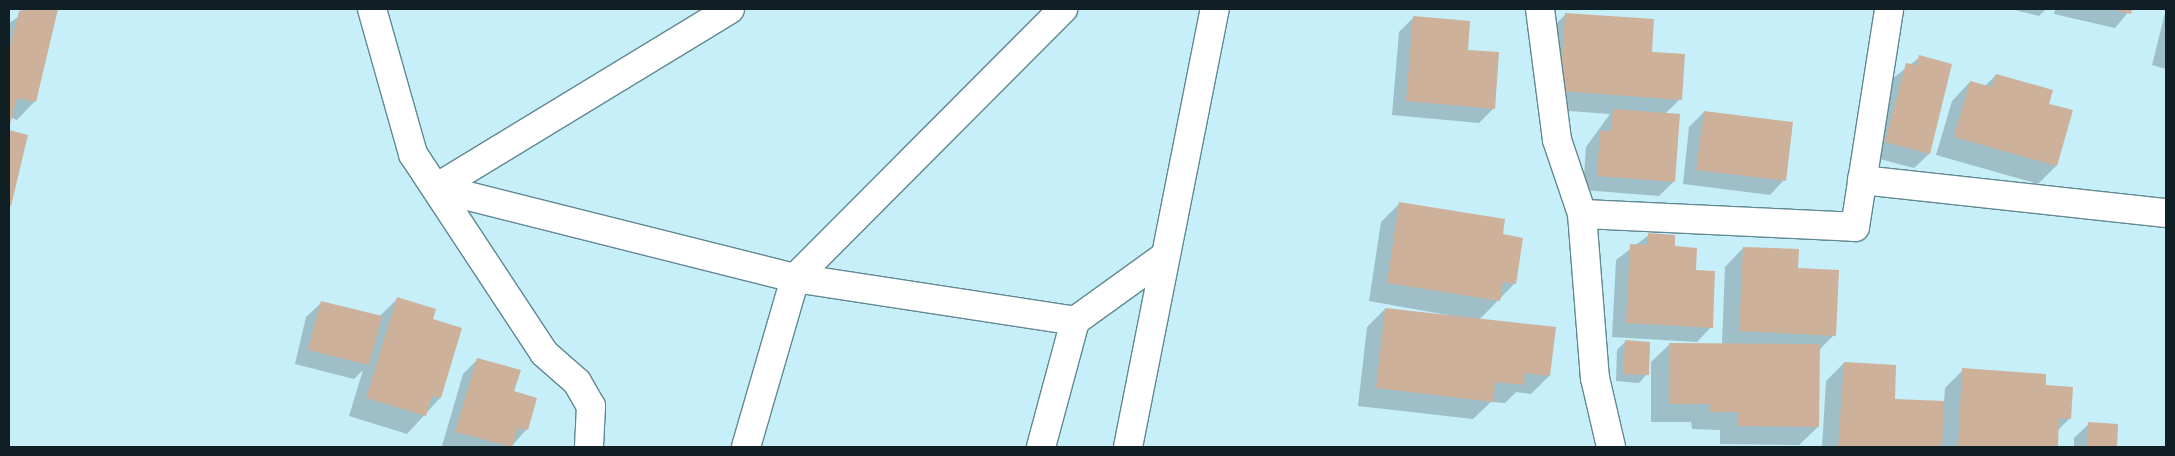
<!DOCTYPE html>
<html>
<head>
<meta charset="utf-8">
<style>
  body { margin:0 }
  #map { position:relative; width:2175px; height:456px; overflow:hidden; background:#c6eff9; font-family:Helvetica,sans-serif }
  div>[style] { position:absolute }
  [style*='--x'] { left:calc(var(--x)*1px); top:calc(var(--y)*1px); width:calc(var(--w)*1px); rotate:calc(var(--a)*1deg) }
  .shadow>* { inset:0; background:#0003 }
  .building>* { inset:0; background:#cdb19a }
  .roads { filter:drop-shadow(1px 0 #618891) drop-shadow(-1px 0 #618891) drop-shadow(0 1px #618891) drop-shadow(0 -1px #618891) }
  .minor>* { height:28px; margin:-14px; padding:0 14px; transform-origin:14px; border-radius:14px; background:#fff }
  span { translate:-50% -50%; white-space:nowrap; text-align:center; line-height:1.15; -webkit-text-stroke:4.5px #e7f7fb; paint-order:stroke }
  .frame { position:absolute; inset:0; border:10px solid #0f1f23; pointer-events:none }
</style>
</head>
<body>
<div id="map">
  <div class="shadow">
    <i style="clip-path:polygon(31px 9px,57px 9px,35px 101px,17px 120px,11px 118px,9px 126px,9px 23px)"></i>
    <i style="clip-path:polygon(2011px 9px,2046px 9px,2039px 16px)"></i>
    <i style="clip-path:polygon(2055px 9px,2131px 9px,2115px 28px,2054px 14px)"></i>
    <i style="clip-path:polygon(2166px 9px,2166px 69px,2152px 65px)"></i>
    <i style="clip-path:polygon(1566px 14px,1650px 53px,1680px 99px,1665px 114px,1674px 181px,1659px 196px,1583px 190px,1586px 147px,1610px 114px,1542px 109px,1547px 33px)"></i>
    <i style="clip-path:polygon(1413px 18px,1466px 51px,1494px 108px,1479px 123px,1392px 115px,1399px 32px)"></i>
    <i style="clip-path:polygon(1920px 57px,1929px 154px,1914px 168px,1872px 157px,1892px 79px)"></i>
    <i style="clip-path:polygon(1996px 75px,2048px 105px,2056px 166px,2038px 184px,1936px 155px,1952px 101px,1970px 82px,1985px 86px)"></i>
    <i style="clip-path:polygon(1704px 112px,1784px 180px,1770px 195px,1683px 184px,1689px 127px)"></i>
    <i style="clip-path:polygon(9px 132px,27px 136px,9px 207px)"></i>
    <i style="clip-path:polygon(1400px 203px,1501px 236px,1514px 284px,1480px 319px,1549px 376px,1531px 394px,1516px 392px,1505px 403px,1491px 402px,1473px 419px,1358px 406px,1367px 327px,1385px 309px,1453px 316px,1369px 301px,1381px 222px)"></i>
    <i style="clip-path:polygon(1649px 235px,1673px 247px,1695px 272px,1711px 327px,1697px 342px,1612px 337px,1616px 260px)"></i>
    <i style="clip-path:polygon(1743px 248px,1797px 269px,1834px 335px,1818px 351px,1818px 427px,1799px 445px,1720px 444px,1720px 430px,1692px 429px,1691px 422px,1651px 422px,1651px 362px,1670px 344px,1722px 344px,1725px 267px)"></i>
    <i style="clip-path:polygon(398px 298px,431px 320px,461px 329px,440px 398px,407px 434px,349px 416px,363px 370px,354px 379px,295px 364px,306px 317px,321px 303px,379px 317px)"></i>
    <i style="clip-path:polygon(1625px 342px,1647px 374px,1639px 383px,1616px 381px,1617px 350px)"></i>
    <i style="clip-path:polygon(478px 359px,513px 392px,535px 399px,526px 430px,511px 447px,442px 446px,463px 374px)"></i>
    <i style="clip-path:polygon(1844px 363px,1893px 400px,1944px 402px,1945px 388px,1963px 370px,2044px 387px,2070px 418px,2057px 431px,2054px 447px,1822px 447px,1826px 381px)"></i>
    <i style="clip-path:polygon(2089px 424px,2117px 425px,2116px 447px,2074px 447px,2074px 438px)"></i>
  </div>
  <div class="building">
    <i style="clip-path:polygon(27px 9px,58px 9px,36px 102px,17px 98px,9px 128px,9px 51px,19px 11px)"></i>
    <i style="clip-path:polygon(2111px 9px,2132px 9px,2131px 14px)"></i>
    <i style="clip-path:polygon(1565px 13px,1654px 19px,1652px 52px,1685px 54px,1682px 100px,1560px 91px)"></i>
    <i style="clip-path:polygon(1413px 16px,1470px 21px,1468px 50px,1499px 52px,1495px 109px,1406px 101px)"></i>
    <i style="clip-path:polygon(1919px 55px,1952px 64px,1930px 154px,1885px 142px,1906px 63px,1917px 65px)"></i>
    <i style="clip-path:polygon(1996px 74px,2053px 90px,2049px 104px,2073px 110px,2057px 166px,1954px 137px,1970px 81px,1992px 87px)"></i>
    <i style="clip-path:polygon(1613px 109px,1680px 114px,1675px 182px,1597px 176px,1600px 131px,1611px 131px)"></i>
    <i style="clip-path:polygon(1704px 111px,1793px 122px,1786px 181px,1696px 170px)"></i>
    <i style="clip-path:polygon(9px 130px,28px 135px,11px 206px,9px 206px)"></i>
    <i style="clip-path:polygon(1399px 202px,1505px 219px,1503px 234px,1523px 238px,1516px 284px,1503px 282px,1500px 301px,1387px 283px)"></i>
    <i style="clip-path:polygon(1648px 233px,1675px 235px,1675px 246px,1697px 248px,1696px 270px,1715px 271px,1713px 328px,1626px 323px,1630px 244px,1648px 245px)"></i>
    <i style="clip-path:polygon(1743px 247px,1799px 249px,1798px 268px,1839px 270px,1836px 336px,1739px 331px)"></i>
    <i style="clip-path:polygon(397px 297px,436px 309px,433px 319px,462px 328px,441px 398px,432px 396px,426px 416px,366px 398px)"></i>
    <i style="clip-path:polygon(321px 301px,382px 316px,369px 365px,308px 350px)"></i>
    <i style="clip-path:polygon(1385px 308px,1556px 327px,1550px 376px,1525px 373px,1524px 385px,1495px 382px,1493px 402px,1376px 388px)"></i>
    <i style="clip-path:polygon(1625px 340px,1650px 342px,1649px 375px,1623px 374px)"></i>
    <i style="clip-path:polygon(1669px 343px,1820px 344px,1819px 427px,1738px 426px,1737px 412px,1710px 412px,1709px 404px,1669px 404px)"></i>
    <i style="clip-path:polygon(477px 358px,521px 370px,514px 391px,537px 398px,528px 430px,518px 428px,512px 447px,455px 432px)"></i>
    <i style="clip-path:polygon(1844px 362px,1896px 365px,1895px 399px,1944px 401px,1942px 447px,1838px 447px)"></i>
    <i style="clip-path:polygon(1962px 368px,2046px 374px,2046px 385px,2073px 387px,2071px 419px,2059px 418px,2058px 446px,1958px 447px)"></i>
    <i style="clip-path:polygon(2088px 422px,2118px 424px,2117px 447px,2087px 447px)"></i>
  </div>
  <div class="roads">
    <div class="minor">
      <i style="--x:372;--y:9;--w:151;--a:74.2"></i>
      <i style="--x:413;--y:154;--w:238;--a:56.6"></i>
      <i style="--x:544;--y:353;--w:44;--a:41.3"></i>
      <i style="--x:577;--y:382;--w:28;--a:60"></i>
      <i style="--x:591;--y:406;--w:41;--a:92.8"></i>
      <i style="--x:1540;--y:9;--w:132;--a:82.6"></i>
      <i style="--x:1557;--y:140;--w:78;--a:71.3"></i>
      <i style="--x:1582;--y:214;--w:165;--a:85.5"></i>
      <i style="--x:1595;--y:378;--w:71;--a:76.9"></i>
      <i style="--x:1862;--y:180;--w:306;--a:6.2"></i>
      <i style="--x:436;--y:188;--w:370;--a:14.1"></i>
      <i style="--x:795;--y:278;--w:283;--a:8.7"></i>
      <i style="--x:436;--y:188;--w:344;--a:-31.3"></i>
      <i style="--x:1582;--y:214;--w:273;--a:2.7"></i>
      <i style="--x:1855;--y:227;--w:221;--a:-81.1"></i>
      <i style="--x:746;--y:447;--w:176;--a:-73.8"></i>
      <i style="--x:795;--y:278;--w:380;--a:-45.1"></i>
      <i style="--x:1041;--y:447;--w:131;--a:-74.9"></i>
      <i style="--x:1075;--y:321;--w:111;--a:-35.8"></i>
      <i style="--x:1128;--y:447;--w:447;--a:-78.8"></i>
    </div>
  </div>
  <div class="frame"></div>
</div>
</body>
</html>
